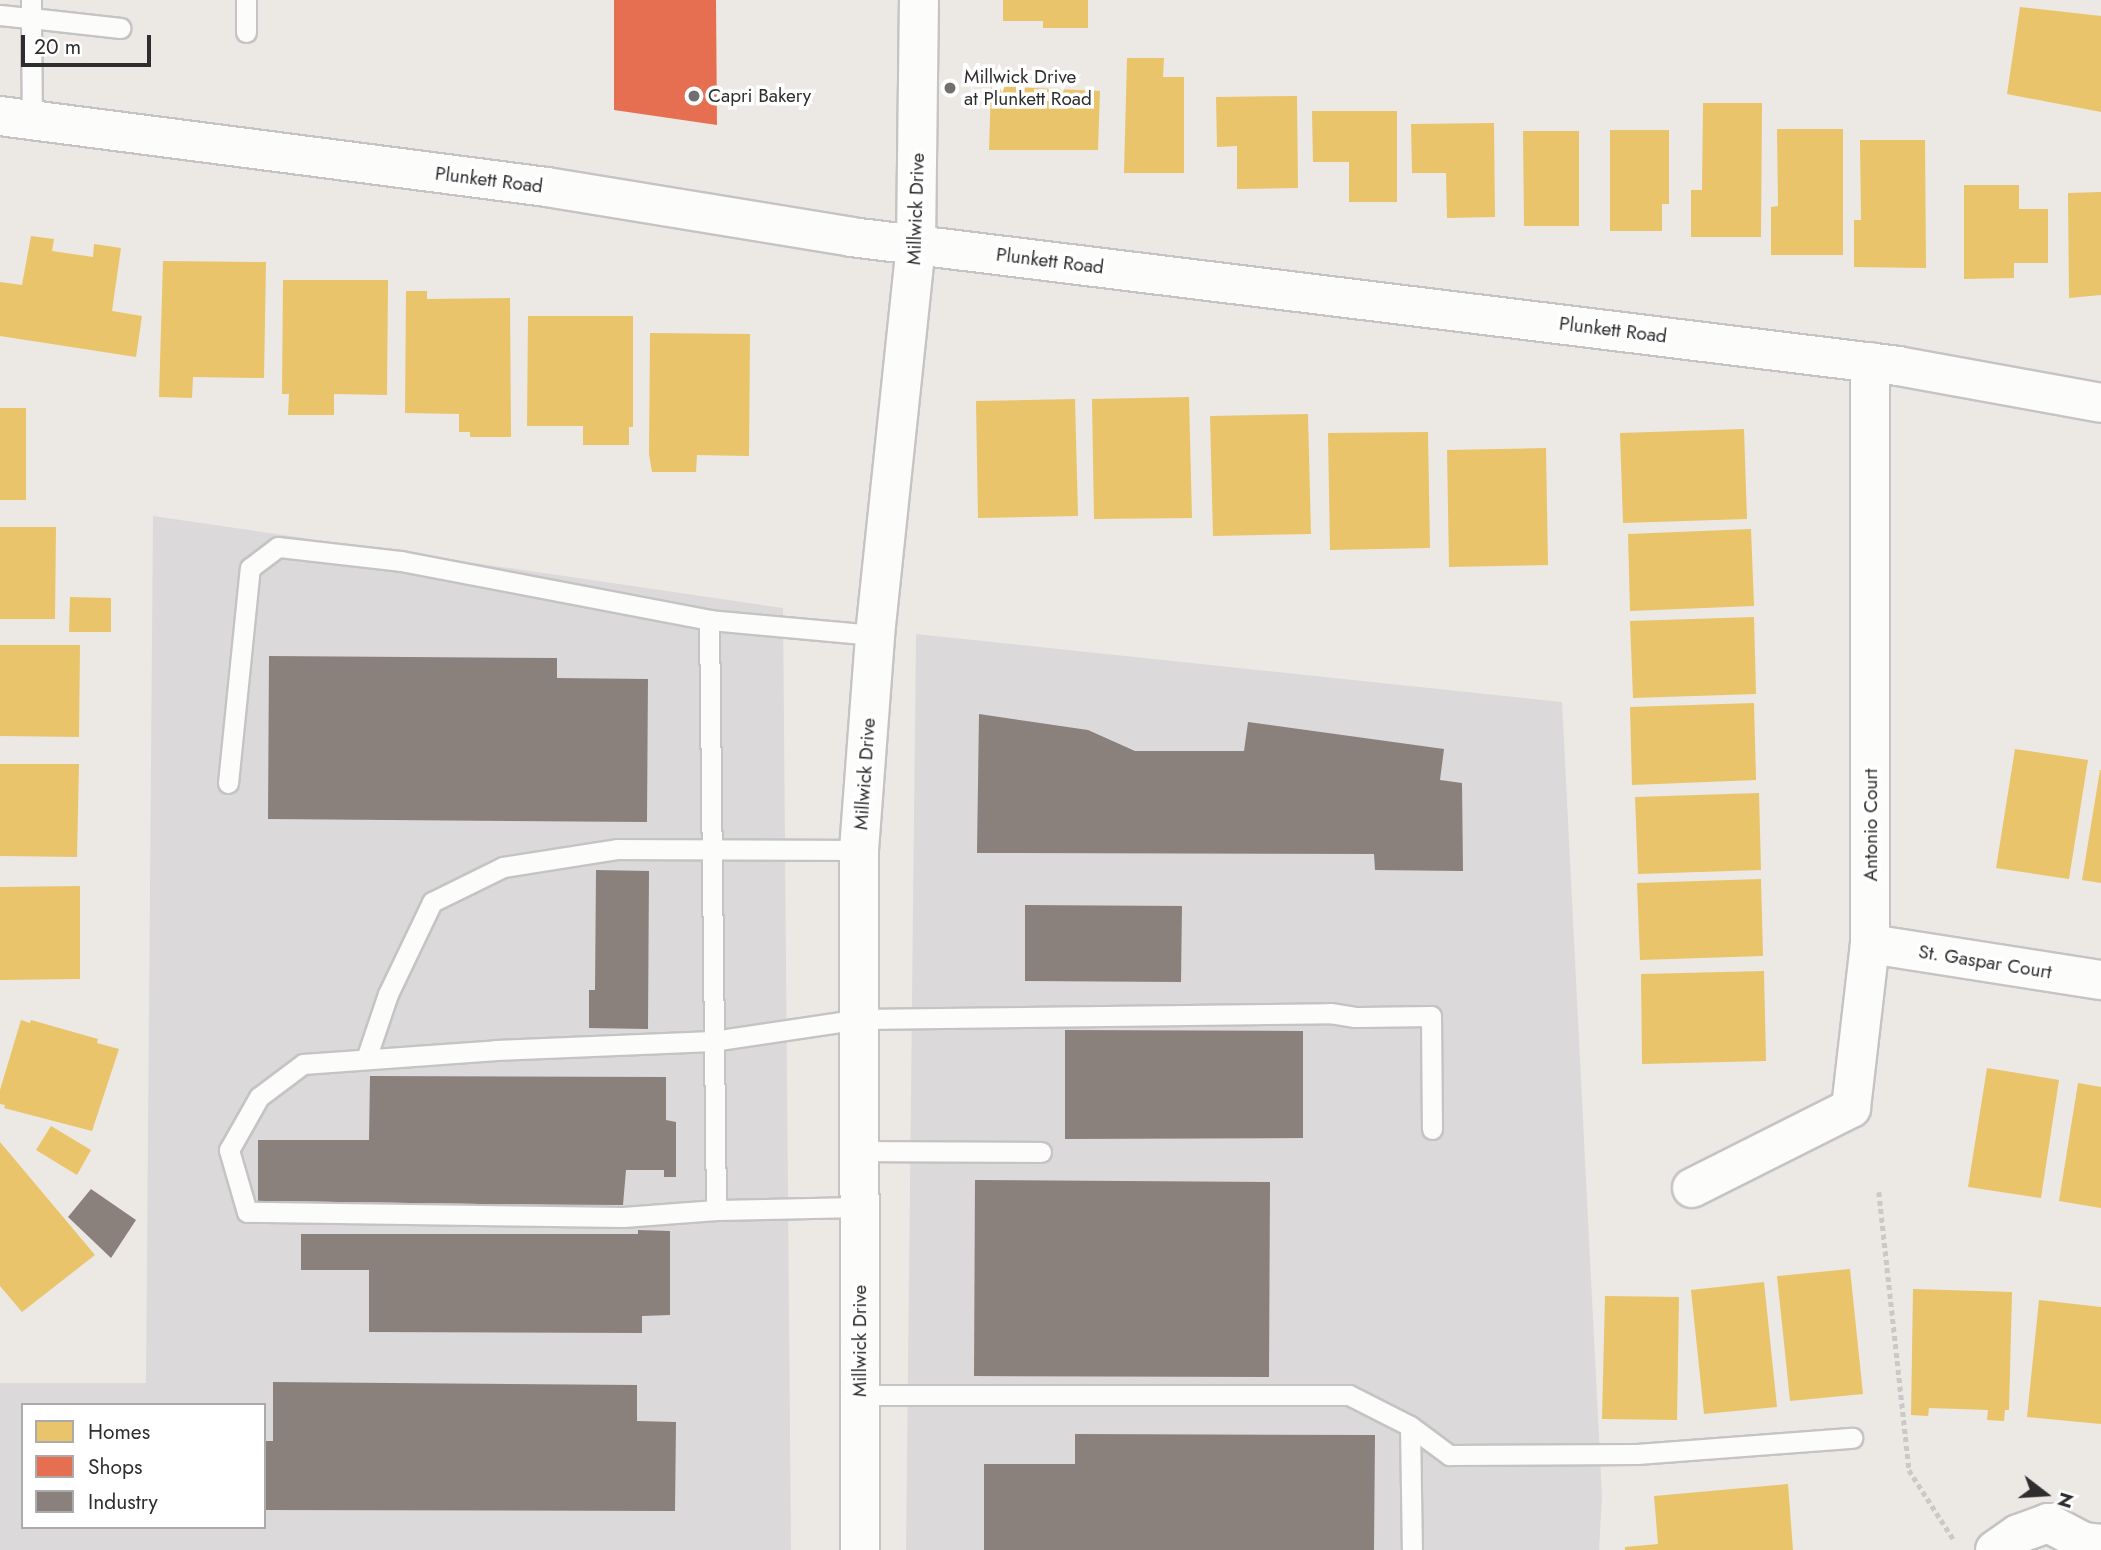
<!DOCTYPE html>
<html>
<head>
<meta charset="utf-8">
<style>
  body { margin:0 }
  #map { position:relative; width:2101px; height:1550px; overflow:hidden; background:#ece8e4; font-family:Jost,sans-serif }
  div>[style] { position:absolute }
  [style*='--x'] { left:calc(var(--x)*1px); top:calc(var(--y)*1px); width:calc(var(--w)*1px); rotate:calc(var(--a)*1deg) }
  .industrial>* { inset:0; background:#dcd9db }
  .homes>* { inset:0; background:#e9c46a }
  .shops>* { inset:0; background:#e76f51 }
  .industry>* { inset:0; background:#8a817c }
  .path>* { height:4.5px; margin-top:-2.25px; transform-origin:0; background:repeating-linear-gradient(90deg,#c9c9c8 0 5px,transparent 0 8.5px) }
  .roads { filter:drop-shadow(2px 0 #c5c4c5) drop-shadow(-2px 0 #c5c4c5) drop-shadow(0 2px #c5c4c5) drop-shadow(0 -2px #c5c4c5) }
  .lane>* { height:19px; margin:-9.5px; padding:0 9.5px; transform-origin:9.5px; border-radius:9.5px; background:#fcfcfb }
  .street>* { height:38px; margin:-19px; padding:0 19px; transform-origin:19px; border-radius:19px; background:#fcfcfb }
  .secondary>* { height:38px; margin:-19px; padding:0 19px; transform-origin:19px; border-radius:19px; background:#fcfcfb }
  .dots>* { width:19px; height:19px; translate:-50% -50%; box-sizing:border-box; border:4px solid #fff; border-radius:50% }
  span { translate:-50% -50%; white-space:nowrap; text-align:center; line-height:1.15; -webkit-text-stroke:7px #fff; paint-order:stroke }
  .poi-label { font-size:19px; color:#2e2e2e }
  .left { translate:0 -50%; text-align:left }
  .street-label { font-size:19px; color:#2e2e2e }
  .legend { position:absolute; left:21px; top:1403px; width:245px; height:126px; box-sizing:border-box; background:#fff; border:2px solid #ababab; margin:0; padding:9px 12px; list-style:none; font-size:21px; color:#2e2e2e }
  .legend li { display:flex; align-items:center; gap:14px; height:35px }
  .legend b { width:35px; border:2px solid #ababab }
  .north { position:absolute; left:2010px; top:1459px; width:70px; height:70px; -webkit-text-stroke:5px #fff; paint-order:stroke; rotate:107deg; font-size:19px; font-weight:700; line-height:28px; text-align:center; color:#2e2e2e }
  .north::after { content:''; display:block; margin:auto; width:24px; height:32px; background:#2e2e2e; clip-path:polygon(50% 0,100% 100%,50% 72%,0 100%) }
  .scale { position:absolute; left:21px; top:35px; width:130px; height:32px; box-sizing:border-box; border:4px solid #2e2e2e; border-top:0; padding-left:9px; font-size:21px; line-height:24px; white-space:nowrap; color:#2e2e2e; -webkit-text-stroke:5px #fff; paint-order:stroke }
</style>
</head>
<body>
<div id="map">
  <div class="industrial">
    <i style="clip-path:polygon(evenodd,153px 516px,783px 608px,791px 1550px,0 1550px,0 1383px,146px 1383px,153px 516px,23px 1405px,264px 1405px,264px 1527px,23px 1527px,23px 1405px)"></i>
    <i style="clip-path:polygon(916px 634px,1562px 702px,1602px 1497px,1599px 1550px,906px 1550px)"></i>
  </div>
  <div class="homes">
    <i style="clip-path:polygon(1003px 0,1088px 0,1088px 28px,1043px 28px,1043px 21px,1003px 21px)"></i>
    <i style="clip-path:polygon(2020px 7px,2101px 16px,2101px 112px,2007px 94px)"></i>
    <i style="clip-path:polygon(1127px 58px,1164px 58px,1163px 77px,1184px 77px,1184px 173px,1124px 173px)"></i>
    <i style="clip-path:polygon(991px 86px,1100px 91px,1098px 150px,989px 150px)"></i>
    <i style="clip-path:polygon(1297px 96px,1298px 188px,1237px 189px,1237px 146px,1217px 147px,1216px 97px)"></i>
    <i style="clip-path:polygon(1703px 103px,1762px 103px,1761px 237px,1691px 237px,1691px 190px,1702px 190px)"></i>
    <i style="clip-path:polygon(1312px 111px,1397px 111px,1397px 202px,1349px 202px,1349px 162px,1313px 162px)"></i>
    <i style="clip-path:polygon(1494px 123px,1495px 217px,1447px 218px,1446px 173px,1412px 173px,1411px 124px)"></i>
    <i style="clip-path:polygon(1777px 129px,1843px 129px,1843px 255px,1771px 255px,1771px 207px,1778px 206px)"></i>
    <i style="clip-path:polygon(1610px 130px,1669px 130px,1669px 204px,1662px 204px,1662px 231px,1610px 231px)"></i>
    <i style="clip-path:polygon(1523px 131px,1579px 131px,1579px 226px,1524px 226px)"></i>
    <i style="clip-path:polygon(1860px 140px,1925px 140px,1926px 268px,1854px 267px,1854px 220px,1861px 220px)"></i>
    <i style="clip-path:polygon(1964px 185px,2019px 185px,2019px 209px,2048px 209px,2048px 263px,2014px 263px,2014px 278px,1964px 279px)"></i>
    <i style="clip-path:polygon(2101px 192px,2101px 295px,2069px 298px,2068px 193px)"></i>
    <i style="clip-path:polygon(31px 236px,54px 239px,52px 251px,93px 257px,94px 244px,121px 248px,112px 311px,142px 316px,136px 357px,0 336px,0 282px,22px 285px)"></i>
    <i style="clip-path:polygon(163px 261px,266px 262px,264px 378px,193px 377px,192px 398px,159px 397px)"></i>
    <i style="clip-path:polygon(283px 280px,388px 280px,387px 395px,334px 394px,334px 415px,288px 415px,289px 394px,282px 394px)"></i>
    <i style="clip-path:polygon(406px 291px,427px 291px,427px 299px,510px 298px,511px 437px,470px 437px,470px 432px,459px 432px,459px 414px,405px 413px)"></i>
    <i style="clip-path:polygon(528px 316px,633px 316px,633px 427px,629px 427px,629px 445px,583px 445px,583px 426px,527px 426px)"></i>
    <i style="clip-path:polygon(650px 333px,750px 334px,749px 456px,697px 455px,696px 472px,652px 472px,649px 454px)"></i>
    <i style="clip-path:polygon(1189px 397px,1192px 518px,1094px 519px,1092px 399px)"></i>
    <i style="clip-path:polygon(1075px 399px,1078px 516px,978px 518px,976px 401px)"></i>
    <i style="clip-path:polygon(0 408px,26px 408px,26px 500px,0 500px)"></i>
    <i style="clip-path:polygon(1308px 414px,1311px 534px,1213px 536px,1210px 416px)"></i>
    <i style="clip-path:polygon(1744px 429px,1747px 519px,1623px 523px,1620px 433px)"></i>
    <i style="clip-path:polygon(1428px 432px,1430px 548px,1330px 550px,1328px 433px)"></i>
    <i style="clip-path:polygon(1546px 448px,1548px 565px,1449px 567px,1447px 450px)"></i>
    <i style="clip-path:polygon(0 527px,56px 527px,55px 619px,0 619px)"></i>
    <i style="clip-path:polygon(1751px 529px,1754px 606px,1630px 611px,1628px 534px)"></i>
    <i style="clip-path:polygon(70px 597px,111px 598px,111px 632px,69px 632px)"></i>
    <i style="clip-path:polygon(1754px 617px,1756px 694px,1633px 698px,1630px 621px)"></i>
    <i style="clip-path:polygon(0 645px,80px 645px,79px 737px,0 736px)"></i>
    <i style="clip-path:polygon(1754px 703px,1756px 780px,1632px 785px,1630px 707px)"></i>
    <i style="clip-path:polygon(2015px 749px,2088px 760px,2069px 879px,1996px 868px)"></i>
    <i style="clip-path:polygon(0 764px,79px 764px,77px 857px,0 856px)"></i>
    <i style="clip-path:polygon(2100px 770px,2101px 770px,2101px 883px,2082px 880px)"></i>
    <i style="clip-path:polygon(1759px 793px,1761px 870px,1638px 874px,1635px 797px)"></i>
    <i style="clip-path:polygon(1761px 879px,1763px 956px,1640px 960px,1637px 883px)"></i>
    <i style="clip-path:polygon(80px 886px,80px 979px,0 980px,0 887px)"></i>
    <i style="clip-path:polygon(1764px 971px,1766px 1061px,1642px 1064px,1641px 974px)"></i>
    <i style="clip-path:polygon(21px 1020px,30px 1023px,31px 1020px,98px 1039px,97px 1043px,119px 1049px,92px 1131px,4px 1108px,5px 1105px,0 1104px,0 1090px)"></i>
    <i style="clip-path:polygon(1987px 1068px,2059px 1080px,2041px 1198px,1968px 1187px)"></i>
    <i style="clip-path:polygon(2078px 1083px,2101px 1087px,2101px 1208px,2059px 1201px)"></i>
    <i style="clip-path:polygon(51px 1126px,91px 1150px,77px 1175px,36px 1150px)"></i>
    <i style="clip-path:polygon(0 1142px,95px 1255px,22px 1312px,0 1286px)"></i>
    <i style="clip-path:polygon(1850px 1269px,1863px 1394px,1790px 1401px,1777px 1276px)"></i>
    <i style="clip-path:polygon(1764px 1282px,1777px 1407px,1704px 1414px,1691px 1290px)"></i>
    <i style="clip-path:polygon(1913px 1289px,2012px 1292px,2009px 1410px,2005px 1410px,2004px 1421px,1987px 1420px,1988px 1410px,1929px 1408px,1928px 1416px,1911px 1415px)"></i>
    <i style="clip-path:polygon(1605px 1296px,1679px 1297px,1677px 1420px,1602px 1419px)"></i>
    <i style="clip-path:polygon(2039px 1300px,2101px 1307px,2101px 1424px,2027px 1417px)"></i>
    <i style="clip-path:polygon(1788px 1484px,1793px 1550px,1625px 1550px,1625px 1547px,1658px 1544px,1654px 1496px)"></i>
  </div>
  <div class="shops">
    <i style="clip-path:polygon(614px 0,716px 0,717px 125px,614px 110px)"></i>
  </div>
  <div class="industry">
    <i style="clip-path:polygon(269px 656px,557px 658px,557px 678px,648px 679px,647px 822px,268px 819px)"></i>
    <i style="clip-path:polygon(979px 714px,1088px 730px,1135px 751px,1244px 751px,1248px 722px,1444px 749px,1440px 780px,1462px 783px,1463px 871px,1375px 870px,1374px 854px,977px 853px)"></i>
    <i style="clip-path:polygon(596px 870px,649px 871px,648px 1029px,589px 1028px,589px 990px,595px 990px)"></i>
    <i style="clip-path:polygon(1025px 905px,1182px 906px,1181px 982px,1025px 981px)"></i>
    <i style="clip-path:polygon(1065px 1030px,1303px 1031px,1303px 1138px,1065px 1139px)"></i>
    <i style="clip-path:polygon(370px 1076px,666px 1077px,666px 1120px,676px 1122px,676px 1177px,664px 1177px,664px 1170px,626px 1170px,623px 1205px,258px 1203px,258px 1140px,369px 1140px)"></i>
    <i style="clip-path:polygon(975px 1180px,1270px 1182px,1269px 1377px,974px 1376px)"></i>
    <i style="clip-path:polygon(91px 1189px,136px 1220px,111px 1258px,68px 1217px)"></i>
    <i style="clip-path:polygon(638px 1230px,670px 1231px,670px 1315px,642px 1316px,642px 1333px,369px 1332px,369px 1270px,301px 1270px,301px 1234px,638px 1234px)"></i>
    <i style="clip-path:polygon(273px 1382px,637px 1385px,637px 1421px,676px 1422px,675px 1511px,264px 1510px,264px 1441px,273px 1441px)"></i>
    <i style="clip-path:polygon(1075px 1434px,1375px 1435px,1374px 1550px,984px 1550px,984px 1464px,1075px 1464px)"></i>
  </div>
  <div class="path">
    <i style="--x:1879;--y:1192;--w:280;--a:83.8"></i>
    <i style="--x:1909;--y:1470;--w:83;--a:57.3"></i>
  </div>
  <div class="roads">
    <div class="lane">
      <i style="--x:0;--y:15;--w:31;--a:6"></i>
      <i style="--x:31;--y:18;--w:18;--a:-90"></i>
      <i style="--x:246;--y:32;--w:32;--a:-90"></i>
      <i style="--x:32;--y:120;--w:102;--a:-90.6"></i>
      <i style="--x:31;--y:18;--w:90;--a:6.4"></i>
      <i style="--x:228;--y:783;--w:216;--a:-84.2"></i>
      <i style="--x:250;--y:568;--w:35;--a:-37"></i>
      <i style="--x:278;--y:547;--w:124;--a:6.5"></i>
      <i style="--x:401;--y:561;--w:314;--a:10.8"></i>
      <i style="--x:366;--y:1059;--w:69;--a:-71.3"></i>
      <i style="--x:388;--y:994;--w:102;--a:-64.4"></i>
      <i style="--x:432;--y:902;--w:79;--a:-26.2"></i>
      <i style="--x:503;--y:867;--w:115;--a:-9"></i>
      <i style="--x:617;--y:849;--w:242;--a:0.2"></i>
      <i style="--x:860;--y:1151;--w:181;--a:0.3"></i>
      <i style="--x:860;--y:1207;--w:144;--a:178.8"></i>
      <i style="--x:716;--y:1210;--w:590;--a:-90.68"></i>
      <i style="--x:709;--y:620;--w:167;--a:5.2"></i>
      <i style="--x:716;--y:1210;--w:93;--a:175.7"></i>
      <i style="--x:623;--y:1217;--w:376;--a:-179.2"></i>
      <i style="--x:247;--y:1212;--w:65;--a:-106.2"></i>
      <i style="--x:229;--y:1150;--w:61;--a:-60.5"></i>
      <i style="--x:259;--y:1097;--w:55;--a:-36.9"></i>
      <i style="--x:303;--y:1064;--w:194;--a:-4.1"></i>
      <i style="--x:496;--y:1050;--w:217;--a:-2.4"></i>
      <i style="--x:713;--y:1041;--w:149;--a:-8.5"></i>
      <i style="--x:860;--y:1019;--w:470;--a:-0.7"></i>
      <i style="--x:1330;--y:1013;--w:24;--a:9"></i>
      <i style="--x:1354;--y:1017;--w:77;--a:-0.7"></i>
      <i style="--x:1431;--y:1016;--w:113;--a:89.5"></i>
      <i style="--x:860;--y:1395;--w:489;--a:0"></i>
      <i style="--x:1349;--y:1395;--w:68;--a:26.9"></i>
      <i style="--x:1410;--y:1426;--w:49;--a:36.6"></i>
      <i style="--x:1449;--y:1455;--w:188;--a:-0.3"></i>
      <i style="--x:1637;--y:1454;--w:216;--a:-4.3"></i>
      <i style="--x:1410;--y:1426;--w:124;--a:89.1"></i>
    </div>
    <div class="street">
      <i style="--x:0;--y:116;--w:552;--a:7.4"></i>
      <i style="--x:547;--y:187;--w:308;--a:9.3"></i>
      <i style="--x:851;--y:237;--w:1055;--a:7.02"></i>
      <i style="--x:1898;--y:366;--w:206;--a:10.3"></i>
      <i style="--x:1870;--y:944;--w:234;--a:8.9"></i>
      <i style="--x:1692;--y:1188;--w:178;--a:-26.7"></i>
      <i style="--x:1851;--y:1108;--w:165;--a:-83.4"></i>
      <i style="--x:1870;--y:944;--w:582;--a:-90"></i>
      <i style="--x:1995;--y:1550;--w:28;--a:-35"></i>
      <i style="--x:2018;--y:1534;--w:32;--a:-20"></i>
      <i style="--x:2048;--y:1523;--w:40;--a:28"></i>
      <i style="--x:2083;--y:1542;--w:18;--a:6"></i>
    </div>
    <div class="secondary">
      <i style="--x:860;--y:1550;--w:700;--a:-90.08"></i>
      <i style="--x:859;--y:850;--w:216;--a:-85.7"></i>
      <i style="--x:875;--y:635;--w:394;--a:-84"></i>
      <i style="--x:916;--y:243;--w:243;--a:-89.3"></i>
    </div>
  </div>
  <div class="dots">
    <i style="left:950px;top:88px;background:#706f6e"></i>
    <i style="left:694px;top:96px;background:#706f6e"></i>
  </div>
  <div class="poi-label">
    <span class="left" style="left:964px;top:88px">Millwick Drive<br>at Plunkett Road</span>
    <span class="left" style="left:708px;top:96px">Capri Bakery</span>
  </div>
  <div class="street-label">
    <span style="left:489px;top:180px;rotate:7deg">Plunkett Road</span>
    <span style="left:916px;top:209px;rotate:-88deg">Millwick Drive</span>
    <span style="left:1050px;top:261px;rotate:7deg">Plunkett Road</span>
    <span style="left:1613px;top:330px;rotate:7deg">Plunkett Road</span>
    <span style="left:865px;top:774px;rotate:-86deg">Millwick Drive</span>
    <span style="left:1871px;top:825px;rotate:-90deg">Antonio Court</span>
    <span style="left:1985px;top:962px;rotate:9deg">St. Gaspar Court</span>
    <span style="left:860px;top:1341px;rotate:-90deg">Millwick Drive</span>
  </div>
  <ul class="legend">
  <li><b style="height:19px;background:#e9c46a"></b>Homes</li>
  <li><b style="height:19px;background:#e76f51"></b>Shops</li>
  <li><b style="height:19px;background:#8a817c"></b>Industry</li>
  </ul>
  <div class="north">N</div>
  <div class="scale">20 m</div>
</div>
</body>
</html>
